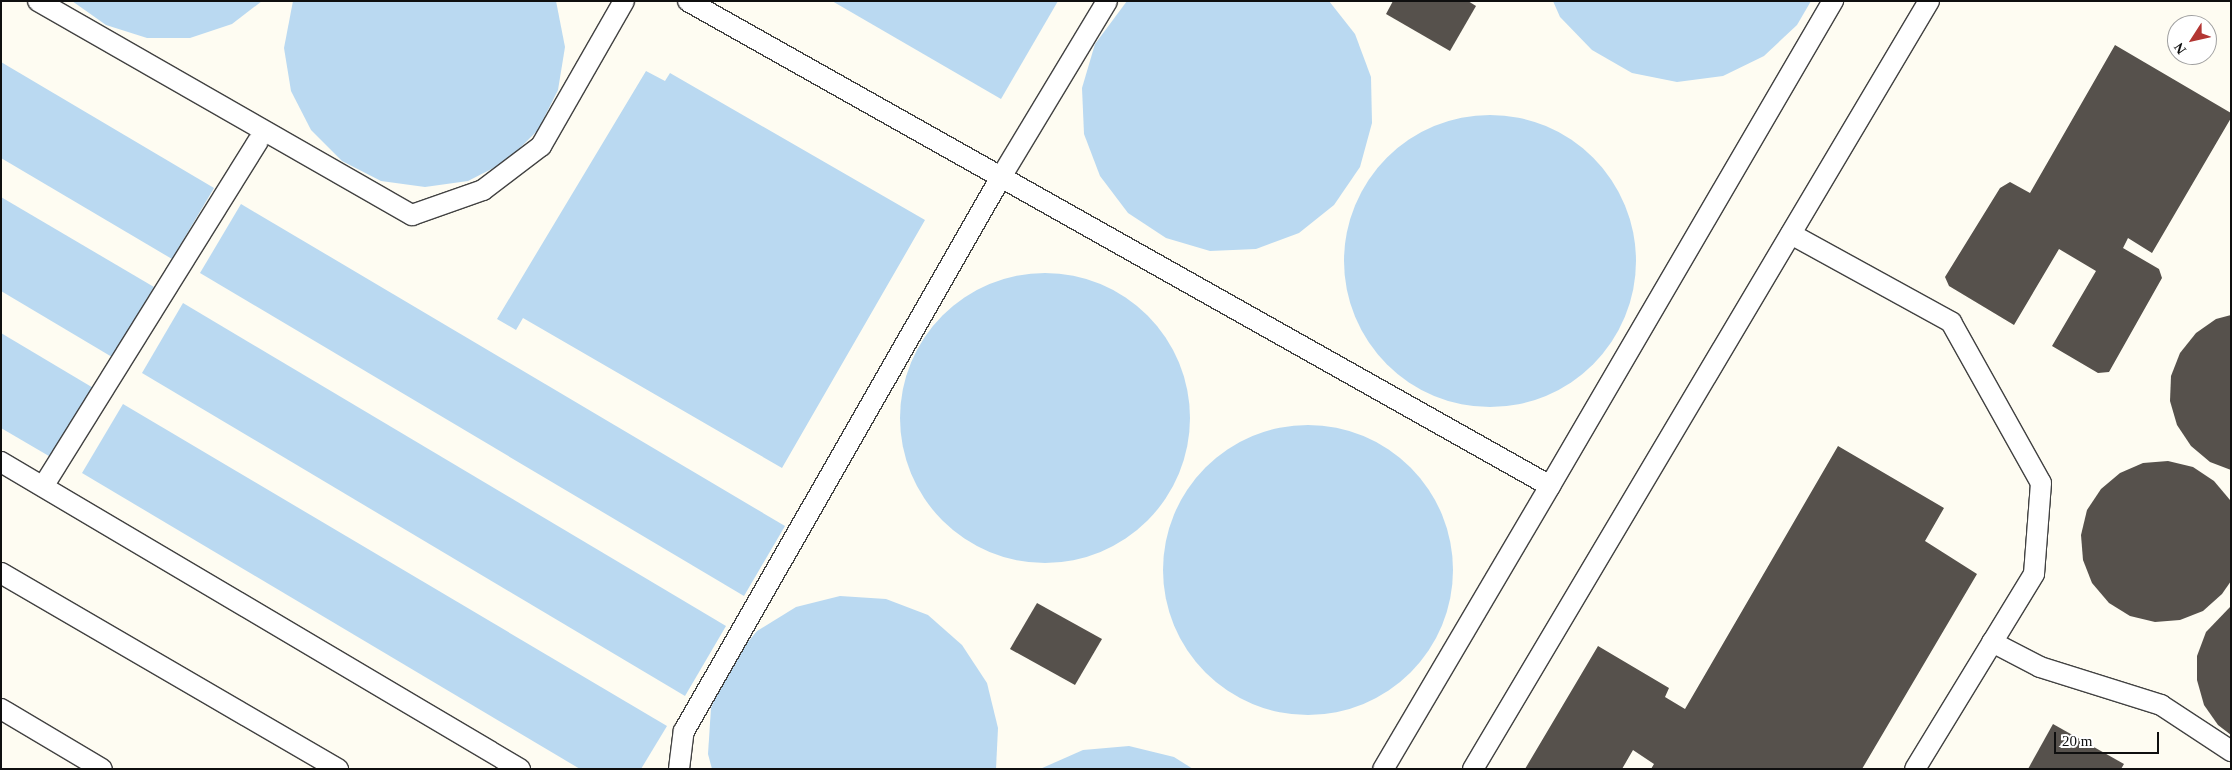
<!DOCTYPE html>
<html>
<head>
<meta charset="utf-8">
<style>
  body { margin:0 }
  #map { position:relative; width:2232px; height:770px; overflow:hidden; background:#fefcf2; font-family:Georgia,serif }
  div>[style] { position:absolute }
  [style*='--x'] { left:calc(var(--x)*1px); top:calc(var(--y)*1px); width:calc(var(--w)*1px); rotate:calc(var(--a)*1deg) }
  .water>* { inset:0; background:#bad9f1 }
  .round { border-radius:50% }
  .building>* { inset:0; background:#56514c }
  .roads { filter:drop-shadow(1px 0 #424242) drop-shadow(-1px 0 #424242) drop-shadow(0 1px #424242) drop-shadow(0 -1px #424242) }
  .lane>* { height:20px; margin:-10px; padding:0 10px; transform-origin:10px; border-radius:10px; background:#fff }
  span { translate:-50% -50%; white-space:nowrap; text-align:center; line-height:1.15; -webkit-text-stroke:5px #fff; paint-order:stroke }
  .frame { position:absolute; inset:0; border:2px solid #0f0f0f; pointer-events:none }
  .north { position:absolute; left:2167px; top:15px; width:50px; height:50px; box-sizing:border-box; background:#fff; border:1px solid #9f9f9f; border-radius:50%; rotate:235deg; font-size:14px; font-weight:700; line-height:20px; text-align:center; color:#0f0f0f }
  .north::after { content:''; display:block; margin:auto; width:18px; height:22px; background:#b33633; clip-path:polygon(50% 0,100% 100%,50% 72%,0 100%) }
  .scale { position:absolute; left:2054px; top:732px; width:105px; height:22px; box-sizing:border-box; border:2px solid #0f0f0f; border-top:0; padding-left:6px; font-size:15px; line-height:18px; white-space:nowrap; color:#0f0f0f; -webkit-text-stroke:4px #fff; paint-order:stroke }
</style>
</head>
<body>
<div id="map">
  <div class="water">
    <i style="clip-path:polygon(72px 1px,262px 1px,232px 24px,190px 38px,147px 38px,106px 25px)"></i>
    <i style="clip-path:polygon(293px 1px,556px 1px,565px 47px,558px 90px,538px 130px,507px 161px,468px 181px,425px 187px,381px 181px,342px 161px,311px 130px,291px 91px,284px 48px)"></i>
    <i style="clip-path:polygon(832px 1px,1058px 1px,1001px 99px)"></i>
    <i style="clip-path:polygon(1127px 1px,1329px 1px,1355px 34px,1371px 77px,1372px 123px,1360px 167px,1334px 205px,1299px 233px,1256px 249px,1210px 251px,1166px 238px,1128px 213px,1100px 176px,1084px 134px,1082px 88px,1095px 44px)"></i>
    <i style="clip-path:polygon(1553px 1px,1811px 1px,1797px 25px,1764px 56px,1723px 76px,1677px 82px,1632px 73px,1592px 50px,1560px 17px)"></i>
    <i style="clip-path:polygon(1px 62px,214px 188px,172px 259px,1px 158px)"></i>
    <i style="clip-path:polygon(646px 71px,665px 81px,670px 73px,925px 220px,782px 468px,523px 318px,516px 330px,497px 319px)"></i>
    <i class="round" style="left:1344px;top:115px;width:292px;height:292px"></i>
    <i style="clip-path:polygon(1px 197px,154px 287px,112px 357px,1px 291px)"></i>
    <i style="clip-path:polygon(241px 204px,785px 526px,744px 596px,200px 273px)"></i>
    <i class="round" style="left:900px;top:273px;width:290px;height:290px"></i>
    <i style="clip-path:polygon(183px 303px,726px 626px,685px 696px,142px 373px)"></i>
    <i style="clip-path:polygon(1px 333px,95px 389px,54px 459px,1px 428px)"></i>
    <i style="clip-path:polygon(123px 404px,667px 726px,641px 769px,580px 769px,82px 473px)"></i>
    <i class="round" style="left:1163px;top:425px;width:290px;height:290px"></i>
    <i style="clip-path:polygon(840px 596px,886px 599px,928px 615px,962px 645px,987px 683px,998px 728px,996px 769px,712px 769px,708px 754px,711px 708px,728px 666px,757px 631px,796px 607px)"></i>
    <i style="clip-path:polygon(1129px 746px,1174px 757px,1193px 769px,1040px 769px,1083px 750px)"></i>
  </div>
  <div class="building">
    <i style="clip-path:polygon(1393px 1px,1468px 1px,1476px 6px,1450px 51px,1386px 14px)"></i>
    <i style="clip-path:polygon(2115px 45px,2231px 113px,2231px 118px,2152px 253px,2128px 238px,2123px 248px,2159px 269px,2162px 278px,2109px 372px,2098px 373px,2052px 346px,2096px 271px,2059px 249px,2014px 325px,1949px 286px,1945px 277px,2000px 188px,2010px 182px,2030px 193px)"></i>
    <i style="clip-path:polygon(2231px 315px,2231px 470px,2210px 462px,2191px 446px,2177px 425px,2170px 401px,2171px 376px,2180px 353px,2196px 333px,2216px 319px)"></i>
    <i style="clip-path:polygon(1838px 446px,1944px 508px,1925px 541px,1977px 574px,1862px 769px,1651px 769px,1654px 764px,1633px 750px,1622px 769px,1525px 769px,1598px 646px,1669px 688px,1665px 697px,1685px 709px)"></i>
    <i style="clip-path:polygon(2168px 461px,2193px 467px,2214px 481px,2230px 500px,2231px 581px,2222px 594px,2203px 611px,2180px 620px,2155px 622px,2130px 616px,2109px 603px,2092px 583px,2083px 560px,2081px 535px,2087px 510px,2101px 489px,2120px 473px,2143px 463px)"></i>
    <i style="clip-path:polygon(1037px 603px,1102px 639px,1075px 685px,1010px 649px)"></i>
    <i style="clip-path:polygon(2231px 606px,2231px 735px,2218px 725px,2204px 705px,2197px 680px,2197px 656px,2206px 632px)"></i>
    <i style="clip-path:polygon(2053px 724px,2124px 764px,2121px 769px,2028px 769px)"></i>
  </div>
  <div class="roads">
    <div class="lane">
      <i style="--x:38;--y:1;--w:431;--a:29.8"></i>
      <i style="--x:412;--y:215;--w:75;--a:-19.4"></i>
      <i style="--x:483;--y:190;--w:73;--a:-37.2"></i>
      <i style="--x:541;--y:146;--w:167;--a:-60.2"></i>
      <i style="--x:688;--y:1;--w:989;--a:29.36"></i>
      <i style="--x:1550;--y:486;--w:329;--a:120.5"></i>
      <i style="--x:1791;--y:234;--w:183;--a:28.8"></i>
      <i style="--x:1951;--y:322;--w:184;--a:60.8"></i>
      <i style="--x:2041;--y:483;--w:91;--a:94.4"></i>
      <i style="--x:2034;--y:574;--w:228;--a:121.4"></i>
      <i style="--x:1;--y:462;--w:603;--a:30.61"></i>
      <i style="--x:44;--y:485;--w:405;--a:-58.1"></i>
      <i style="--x:1550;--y:486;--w:562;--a:-59.74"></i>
      <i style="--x:1;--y:573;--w:390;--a:30.2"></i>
      <i style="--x:1992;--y:642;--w:54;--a:27.5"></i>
      <i style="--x:2040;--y:667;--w:127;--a:17.4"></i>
      <i style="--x:2161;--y:705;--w:84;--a:33.3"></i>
      <i style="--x:1;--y:709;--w:117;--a:30.7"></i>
      <i style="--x:679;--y:769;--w:38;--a:-83"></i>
      <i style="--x:684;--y:731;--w:638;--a:-60.22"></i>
      <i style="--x:1001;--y:177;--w:205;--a:-58.9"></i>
      <i style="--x:1473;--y:769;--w:893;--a:-59.3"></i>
    </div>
  </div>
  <div class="frame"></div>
  <div class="north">N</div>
  <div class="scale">20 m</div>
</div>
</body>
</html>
